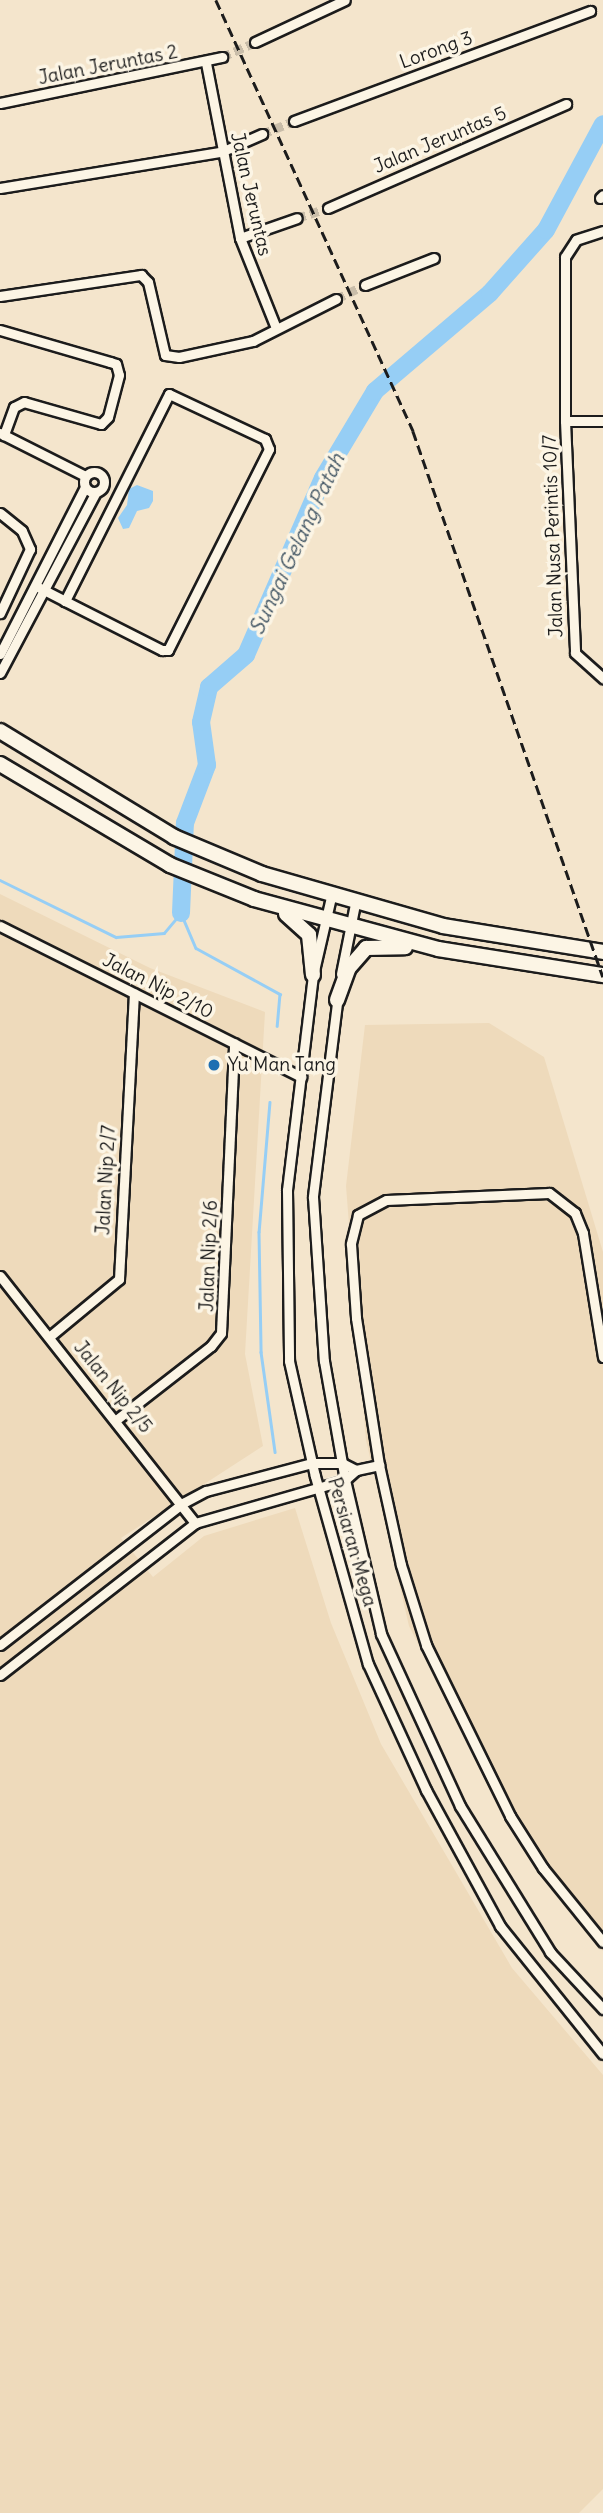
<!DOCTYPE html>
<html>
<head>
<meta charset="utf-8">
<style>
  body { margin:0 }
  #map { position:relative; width:603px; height:2513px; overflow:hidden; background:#f4e5cc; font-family:Delius,sans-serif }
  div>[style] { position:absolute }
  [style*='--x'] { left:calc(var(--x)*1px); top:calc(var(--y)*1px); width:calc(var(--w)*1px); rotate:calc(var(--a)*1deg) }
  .built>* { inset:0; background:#eedabb }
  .water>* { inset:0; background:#96cef5 }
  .stream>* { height:2.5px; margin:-1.25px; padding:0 1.25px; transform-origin:1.25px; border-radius:1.25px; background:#96cef5 }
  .river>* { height:18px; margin:-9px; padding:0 9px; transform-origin:9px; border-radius:9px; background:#96cef5 }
  .minor-tunnel>* { height:9px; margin-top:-4.5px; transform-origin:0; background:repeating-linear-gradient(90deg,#c9bda9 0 9px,transparent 0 13.5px) }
  .roads { filter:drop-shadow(2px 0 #1c1c1c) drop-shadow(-2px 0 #1c1c1c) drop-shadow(0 2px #1c1c1c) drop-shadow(0 -2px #1c1c1c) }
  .minor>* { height:9px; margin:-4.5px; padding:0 4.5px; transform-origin:4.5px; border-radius:4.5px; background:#fcf5e5 }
  .minor>.ring { margin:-4.5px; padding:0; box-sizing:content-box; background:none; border:9px solid #fcf5e5; border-radius:50% }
  .primary>* { height:14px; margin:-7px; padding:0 7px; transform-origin:7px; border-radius:7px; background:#fcf5e5 }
  .rail>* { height:2.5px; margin-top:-1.25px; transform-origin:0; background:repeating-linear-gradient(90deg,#1c1c1c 0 10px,transparent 0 15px) }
  .dots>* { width:19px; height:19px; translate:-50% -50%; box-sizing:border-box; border:4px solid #fcf5e5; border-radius:50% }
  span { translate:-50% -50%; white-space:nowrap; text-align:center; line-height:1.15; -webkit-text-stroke:7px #fcf5e5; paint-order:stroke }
  .street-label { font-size:19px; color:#1c1c1c }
  .poi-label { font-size:19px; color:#1c1c1c }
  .left { translate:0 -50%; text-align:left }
  .water-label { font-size:21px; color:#475a68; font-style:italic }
</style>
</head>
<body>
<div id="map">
  <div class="built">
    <i style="clip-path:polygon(0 894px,150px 968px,265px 1012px,245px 1354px,263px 1446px,121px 1538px,153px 1577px,204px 1536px,295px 1508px,331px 1623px,381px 1744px,512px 1968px,603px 2075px,603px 2489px,579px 2513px,0 2513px)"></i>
    <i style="clip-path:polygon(489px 1023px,544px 1057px,603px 1252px,603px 1951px,530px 1860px,409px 1626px,366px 1440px,346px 1186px,365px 1025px)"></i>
  </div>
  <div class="water">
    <i style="clip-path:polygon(137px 485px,153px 491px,153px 501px,149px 508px,137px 511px,129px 528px,123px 529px,118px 518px,127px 505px,129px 489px)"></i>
  </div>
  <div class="stream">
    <i style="--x:0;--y:880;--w:129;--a:26.2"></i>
    <i style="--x:116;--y:937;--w:48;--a:-4.8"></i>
    <i style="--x:164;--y:933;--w:26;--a:-50"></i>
    <i style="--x:181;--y:913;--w:38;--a:67"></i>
    <i style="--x:196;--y:948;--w:96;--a:28.7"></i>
    <i style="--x:280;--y:994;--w:32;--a:95"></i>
    <i style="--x:270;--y:1102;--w:130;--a:94.8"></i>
    <i style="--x:259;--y:1232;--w:120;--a:89"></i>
    <i style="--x:261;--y:1352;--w:101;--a:82"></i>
  </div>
  <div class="river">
    <i style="--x:181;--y:913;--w:90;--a:-87.5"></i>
    <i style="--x:185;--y:823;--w:62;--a:-69.2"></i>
    <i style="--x:207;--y:765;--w:43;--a:-97.9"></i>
    <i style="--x:201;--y:722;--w:36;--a:-77"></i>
    <i style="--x:209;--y:687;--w:49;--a:-40.9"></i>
    <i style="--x:246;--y:655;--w:193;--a:-66.5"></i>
    <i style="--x:323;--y:478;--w:101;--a:-59.1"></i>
    <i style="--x:375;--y:391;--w:151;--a:-40.4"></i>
    <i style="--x:490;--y:293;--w:84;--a:-48.4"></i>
    <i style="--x:546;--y:230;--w:120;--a:-61.7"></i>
  </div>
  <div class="minor-tunnel">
    <i style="--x:222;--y:57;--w:36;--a:-24"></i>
    <i style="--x:262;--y:134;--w:35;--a:-22"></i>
    <i style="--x:297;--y:218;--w:33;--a:-18"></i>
    <i style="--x:336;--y:299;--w:32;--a:-26"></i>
  </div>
  <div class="roads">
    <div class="minor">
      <i style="--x:255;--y:42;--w:99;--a:-25"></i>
      <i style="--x:206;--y:63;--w:178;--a:79"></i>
      <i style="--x:240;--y:238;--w:97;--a:68.2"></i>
      <i style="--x:0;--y:103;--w:227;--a:-11.7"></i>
      <i style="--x:294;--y:121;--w:316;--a:-20.4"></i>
      <i style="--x:0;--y:188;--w:224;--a:-9.3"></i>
      <i style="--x:221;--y:152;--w:45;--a:-23.7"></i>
      <i style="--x:600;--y:198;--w:4;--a:-45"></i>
      <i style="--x:328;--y:208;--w:260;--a:-23.6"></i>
      <i style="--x:603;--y:231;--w:28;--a:162"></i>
      <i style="--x:576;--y:240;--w:20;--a:123"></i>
      <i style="--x:565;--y:257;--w:164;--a:90"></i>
      <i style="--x:565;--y:421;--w:232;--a:87.5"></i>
      <i style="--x:575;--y:653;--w:38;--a:42"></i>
      <i style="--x:240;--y:238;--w:60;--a:-19.3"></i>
      <i style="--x:365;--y:285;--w:74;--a:-21.4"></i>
      <i style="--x:0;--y:296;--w:143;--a:-8.5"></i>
      <i style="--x:141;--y:275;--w:10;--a:45"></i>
      <i style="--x:148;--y:282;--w:75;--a:76.9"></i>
      <i style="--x:165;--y:355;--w:14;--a:8"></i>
      <i style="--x:179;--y:357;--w:76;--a:-12.2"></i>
      <i style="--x:253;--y:341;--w:93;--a:-26.8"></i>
      <i style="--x:0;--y:330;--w:115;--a:16.2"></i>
      <i style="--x:110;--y:362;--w:6;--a:18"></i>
      <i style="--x:116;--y:364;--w:11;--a:75"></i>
      <i style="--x:119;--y:375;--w:43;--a:104.7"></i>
      <i style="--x:108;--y:417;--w:10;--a:135"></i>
      <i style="--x:101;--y:424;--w:80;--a:-164.1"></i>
      <i style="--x:24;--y:402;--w:11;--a:153"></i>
      <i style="--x:14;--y:407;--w:30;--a:110"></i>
      <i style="--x:565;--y:421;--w:38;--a:0"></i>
      <i style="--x:0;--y:433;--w:95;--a:26.8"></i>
      <i class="ring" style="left:84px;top:472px;width:11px;height:11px"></i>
      <i style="--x:0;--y:513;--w:28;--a:39"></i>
      <i style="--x:22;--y:531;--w:20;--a:66"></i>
      <i style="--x:30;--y:549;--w:71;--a:115.1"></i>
      <i style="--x:36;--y:586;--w:33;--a:27"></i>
      <i style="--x:65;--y:601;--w:109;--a:26.8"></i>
      <i style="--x:162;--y:650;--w:6;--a:0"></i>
      <i style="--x:168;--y:650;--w:225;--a:-63.3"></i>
      <i style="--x:269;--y:449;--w:11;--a:-112"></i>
      <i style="--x:265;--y:439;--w:106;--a:-154.9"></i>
      <i style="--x:169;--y:394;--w:232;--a:116.7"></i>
      <i style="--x:0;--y:654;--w:187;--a:-63"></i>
      <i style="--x:0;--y:673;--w:205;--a:-62.1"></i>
      <i style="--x:331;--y:897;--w:80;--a:103"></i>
      <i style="--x:313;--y:975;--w:217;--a:96.9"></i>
      <i style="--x:287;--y:1190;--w:171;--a:89.3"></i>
      <i style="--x:289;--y:1361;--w:118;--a:77.3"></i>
      <i style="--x:315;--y:1476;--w:195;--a:74.3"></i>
      <i style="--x:368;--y:1664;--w:139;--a:65.3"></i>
      <i style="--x:426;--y:1790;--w:155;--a:61.4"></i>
      <i style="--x:500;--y:1926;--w:164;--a:51.2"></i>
      <i style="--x:0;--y:926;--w:337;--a:26.6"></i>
      <i style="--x:341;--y:974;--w:71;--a:-78.7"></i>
      <i style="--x:338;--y:995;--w:204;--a:97.1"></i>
      <i style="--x:313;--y:1197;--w:164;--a:86.2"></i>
      <i style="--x:324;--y:1361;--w:121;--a:80"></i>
      <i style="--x:345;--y:1480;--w:158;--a:76.8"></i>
      <i style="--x:381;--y:1634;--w:189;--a:65.3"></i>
      <i style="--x:460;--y:1806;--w:172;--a:58.3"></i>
      <i style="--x:550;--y:1952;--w:78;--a:47.1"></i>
      <i style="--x:0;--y:1276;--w:315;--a:51.7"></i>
      <i style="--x:49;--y:1337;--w:91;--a:-39.6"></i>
      <i style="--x:119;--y:1279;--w:286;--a:-87"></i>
      <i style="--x:603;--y:1357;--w:126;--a:-99.2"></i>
      <i style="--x:583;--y:1233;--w:22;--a:-112"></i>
      <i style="--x:575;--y:1213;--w:33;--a:-142"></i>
      <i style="--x:549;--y:1193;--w:163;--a:177.5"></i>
      <i style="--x:386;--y:1200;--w:32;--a:152"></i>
      <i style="--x:358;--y:1215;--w:30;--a:104"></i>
      <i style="--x:351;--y:1244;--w:74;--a:86.1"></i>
      <i style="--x:356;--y:1318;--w:149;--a:81.1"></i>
      <i style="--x:379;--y:1465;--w:102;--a:77.6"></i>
      <i style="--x:401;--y:1565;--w:84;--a:72.6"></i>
      <i style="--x:426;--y:1645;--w:191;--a:63.8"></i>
      <i style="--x:510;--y:1816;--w:62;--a:57.6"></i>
      <i style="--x:543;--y:1868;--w:95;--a:51"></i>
      <i style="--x:116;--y:1420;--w:120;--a:-37.9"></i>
      <i style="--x:211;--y:1346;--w:16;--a:-52"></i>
      <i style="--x:221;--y:1333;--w:290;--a:-87.4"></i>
      <i style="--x:0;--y:1645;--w:232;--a:-37.8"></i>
      <i style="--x:183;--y:1503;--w:26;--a:-28"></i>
      <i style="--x:206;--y:1491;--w:110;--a:-14.8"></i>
      <i style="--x:312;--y:1463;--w:30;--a:0"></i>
      <i style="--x:342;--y:1463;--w:16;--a:27"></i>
      <i style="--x:0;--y:1675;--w:247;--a:-37.9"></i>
      <i style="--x:195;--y:1523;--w:156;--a:-16"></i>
      <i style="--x:345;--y:1480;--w:15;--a:-42"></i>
      <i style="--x:356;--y:1470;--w:24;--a:-12"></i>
    </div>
    <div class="primary">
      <i style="--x:0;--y:731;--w:204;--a:31.3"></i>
      <i style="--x:174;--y:837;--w:95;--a:22.8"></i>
      <i style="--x:262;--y:874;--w:188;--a:16"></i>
      <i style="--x:443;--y:926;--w:162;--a:9.2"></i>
      <i style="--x:0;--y:764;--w:198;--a:30.7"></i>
      <i style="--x:170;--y:865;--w:91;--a:22"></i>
      <i style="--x:254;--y:899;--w:191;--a:15.2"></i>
      <i style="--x:438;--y:949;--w:167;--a:9"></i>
      <i style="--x:286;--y:914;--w:31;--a:42"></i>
      <i style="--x:309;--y:935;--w:40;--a:84.3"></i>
      <i style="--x:337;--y:1000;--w:33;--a:-70"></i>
      <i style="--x:348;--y:969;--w:28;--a:-49"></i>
      <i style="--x:366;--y:948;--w:39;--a:-1"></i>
    </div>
  </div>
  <div class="rail">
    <i style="--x:216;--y:0;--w:474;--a:65.4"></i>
    <i style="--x:413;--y:431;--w:578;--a:70.81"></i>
  </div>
  <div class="dots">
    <i style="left:214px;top:1065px;background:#1f6fb2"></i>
  </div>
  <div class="street-label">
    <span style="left:436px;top:50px;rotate:-20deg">Lorong 3</span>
    <span style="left:108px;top:65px;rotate:-11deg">Jalan Jeruntas 2</span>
    <span style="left:440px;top:140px;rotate:-23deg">Jalan Jeruntas 5</span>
    <span style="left:251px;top:194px;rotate:77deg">Jalan Jeruntas</span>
    <span style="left:553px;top:536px;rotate:-92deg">Jalan Nusa Perintis 10/7</span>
    <span style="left:158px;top:986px;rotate:27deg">Jalan Nip 2/10</span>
    <span style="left:106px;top:1180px;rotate:-87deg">Jalan Nip 2/7</span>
    <span style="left:209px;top:1256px;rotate:-88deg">Jalan Nip 2/6</span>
    <span style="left:113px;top:1387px;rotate:51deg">Jalan Nip 2/5</span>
    <span style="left:352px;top:1542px;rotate:74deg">Persiaran Mega</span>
  </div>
  <div class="poi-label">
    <span class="left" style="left:228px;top:1065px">Yu Man Tang</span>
  </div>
  <div class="water-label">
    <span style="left:297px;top:544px;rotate:-65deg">Sungai Gelang Patah</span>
  </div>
</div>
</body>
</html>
